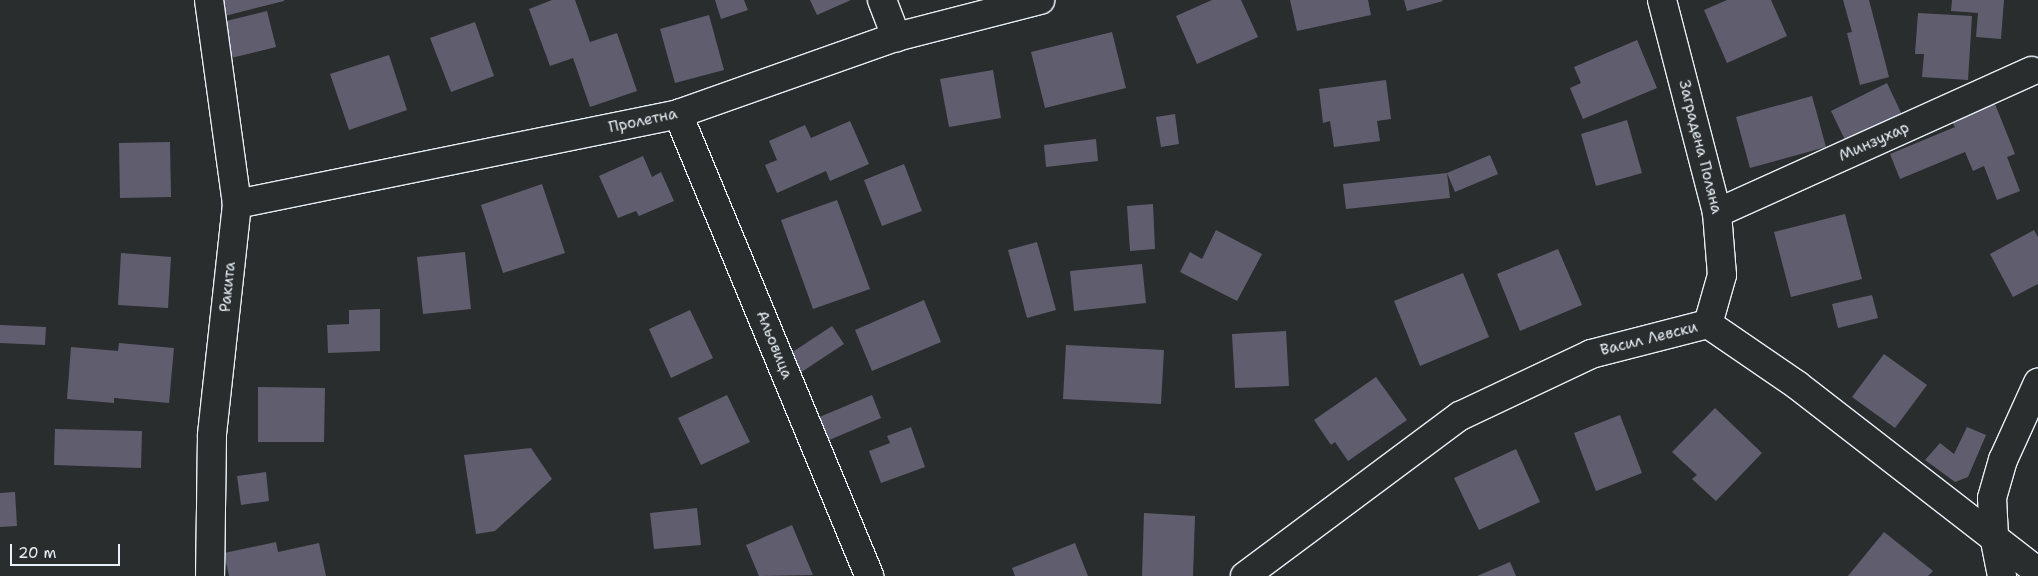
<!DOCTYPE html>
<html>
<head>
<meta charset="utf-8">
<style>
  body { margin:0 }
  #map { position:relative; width:2038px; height:576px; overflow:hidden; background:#2a2d2e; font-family:"Shantell Sans",sans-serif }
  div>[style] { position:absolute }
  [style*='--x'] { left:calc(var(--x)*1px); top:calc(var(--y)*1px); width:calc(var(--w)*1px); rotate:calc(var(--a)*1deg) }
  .building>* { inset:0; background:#605d6f }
  .roads { filter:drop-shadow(1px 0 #e8f1f8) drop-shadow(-1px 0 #e8f1f8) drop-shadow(0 1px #e8f1f8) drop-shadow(0 -1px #e8f1f8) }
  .street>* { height:28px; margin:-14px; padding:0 14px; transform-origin:14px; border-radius:14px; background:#2a2d2e }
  span { translate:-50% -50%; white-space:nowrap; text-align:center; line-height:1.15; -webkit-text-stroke:5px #2a2d2e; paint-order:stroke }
  .street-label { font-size:15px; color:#e8f1f8 }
  .scale { position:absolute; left:10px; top:544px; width:110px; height:22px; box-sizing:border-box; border:2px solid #e8f1f8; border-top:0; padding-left:6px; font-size:15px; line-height:18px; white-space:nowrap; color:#e8f1f8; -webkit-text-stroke:4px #2a2d2e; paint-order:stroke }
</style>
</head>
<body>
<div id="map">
  <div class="building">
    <i style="clip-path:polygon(217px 0,284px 0,284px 1px,221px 17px)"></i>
    <i style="clip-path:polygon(552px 0,575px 0,590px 42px,617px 33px,637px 91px,590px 107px,573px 58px,550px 66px,529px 9px)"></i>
    <i style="clip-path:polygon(715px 0,744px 0,748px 10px,721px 19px)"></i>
    <i style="clip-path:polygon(810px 0,851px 0,817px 15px)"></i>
    <i style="clip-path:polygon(1212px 0,1241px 0,1258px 37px,1197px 64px,1176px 16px)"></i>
    <i style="clip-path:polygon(1290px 0,1368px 0,1371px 15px,1297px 31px)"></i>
    <i style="clip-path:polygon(1404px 0,1442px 0,1443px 1px,1407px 11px)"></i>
    <i style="clip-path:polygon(1727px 0,1771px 0,1787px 36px,1727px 63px,1704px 10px)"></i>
    <i style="clip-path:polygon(1843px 0,1869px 0,1889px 77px,1860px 85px,1847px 33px,1852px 32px)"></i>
    <i style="clip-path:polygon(1952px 0,2004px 0,2001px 39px,1976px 37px,1978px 13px,1951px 11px)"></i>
    <i style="clip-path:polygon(267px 11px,276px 47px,231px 58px,222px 22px)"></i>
    <i style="clip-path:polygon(1918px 13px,1972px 16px,1968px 80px,1922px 77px,1924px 54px,1915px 54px)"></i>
    <i style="clip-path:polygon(709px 15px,724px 70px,675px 83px,660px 29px)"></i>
    <i style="clip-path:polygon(475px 22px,494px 76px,451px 92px,430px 38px)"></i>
    <i style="clip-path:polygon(1112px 32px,1126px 88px,1045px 108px,1031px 52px)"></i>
    <i style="clip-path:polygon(1637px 40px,1657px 88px,1583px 119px,1570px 88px,1581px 83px,1574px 67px)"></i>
    <i style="clip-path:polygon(389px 55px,407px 110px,349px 130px,330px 74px)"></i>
    <i style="clip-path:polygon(993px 70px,1001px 118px,949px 127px,940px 79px)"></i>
    <i style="clip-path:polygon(1386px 80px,1391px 119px,1377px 121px,1380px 141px,1334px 147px,1330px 121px,1323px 123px,1319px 89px)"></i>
    <i style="clip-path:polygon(1887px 83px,1903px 117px,1847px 144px,1831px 111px)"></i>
    <i style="clip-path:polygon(1812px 96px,1826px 147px,1750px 168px,1736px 117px)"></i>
    <i style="clip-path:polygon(1995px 104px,2015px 154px,2007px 157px,2020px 191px,1997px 200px,1984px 166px,1973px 171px,1965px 152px,1900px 179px,1890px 154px,1955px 127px,1952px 122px)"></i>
    <i style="clip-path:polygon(1175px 114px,1179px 144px,1161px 147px,1156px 117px)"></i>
    <i style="clip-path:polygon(1627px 120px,1642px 173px,1596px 186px,1581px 134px)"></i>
    <i style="clip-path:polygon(850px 121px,869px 164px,830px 181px,826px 171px,777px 193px,765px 165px,777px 160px,769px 141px,805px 125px,811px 138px)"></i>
    <i style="clip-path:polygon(1096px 139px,1098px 161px,1046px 167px,1044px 145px)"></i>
    <i style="clip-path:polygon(170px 142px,171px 197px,120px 198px,119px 143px)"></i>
    <i style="clip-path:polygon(1490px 155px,1498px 174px,1455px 192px,1447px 173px,1450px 198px,1346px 209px,1343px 184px,1447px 173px)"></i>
    <i style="clip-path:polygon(643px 156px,652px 177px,661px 172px,674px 201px,639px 216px,636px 211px,618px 218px,599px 176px)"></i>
    <i style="clip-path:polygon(904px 164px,922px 211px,882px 226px,864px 180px)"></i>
    <i style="clip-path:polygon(542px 184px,565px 253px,503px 273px,481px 205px)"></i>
    <i style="clip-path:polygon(837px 200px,870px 289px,813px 309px,781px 220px)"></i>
    <i style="clip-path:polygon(1153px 204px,1155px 249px,1130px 251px,1127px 206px)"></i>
    <i style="clip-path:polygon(1845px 214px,1862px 279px,1791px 297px,1774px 232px)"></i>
    <i style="clip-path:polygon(1216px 230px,1262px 254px,1237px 301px,1180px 272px,1190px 252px,1202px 259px)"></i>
    <i style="clip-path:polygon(2034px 230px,2038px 237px,2038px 284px,2013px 297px,1990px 254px)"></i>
    <i style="clip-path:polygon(1037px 242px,1056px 310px,1027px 318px,1008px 250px)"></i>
    <i style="clip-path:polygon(1558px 249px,1582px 305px,1520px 331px,1497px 274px)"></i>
    <i style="clip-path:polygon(465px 252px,471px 309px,423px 314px,417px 257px)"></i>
    <i style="clip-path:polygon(121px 253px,171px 257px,168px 308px,118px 305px)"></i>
    <i style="clip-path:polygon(1142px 264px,1146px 303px,1074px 311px,1070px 271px)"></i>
    <i style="clip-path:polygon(1463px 273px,1489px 337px,1420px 366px,1394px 301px)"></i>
    <i style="clip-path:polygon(1872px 295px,1878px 318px,1838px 328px,1832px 304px)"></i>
    <i style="clip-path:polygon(924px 300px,941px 342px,872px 371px,855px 330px)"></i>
    <i style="clip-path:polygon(380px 309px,380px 351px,328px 353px,327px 325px,349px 324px,349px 310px)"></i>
    <i style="clip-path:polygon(690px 310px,713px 358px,671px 378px,649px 329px)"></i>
    <i style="clip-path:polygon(0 325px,46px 327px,45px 345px,0 343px)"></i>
    <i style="clip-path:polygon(832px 326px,844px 344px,800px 373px,788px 355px)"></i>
    <i style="clip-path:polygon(1286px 331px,1289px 386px,1235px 388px,1232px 334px)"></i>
    <i style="clip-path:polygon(119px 343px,174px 348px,169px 403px,114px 398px,114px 403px,67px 399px,71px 347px,118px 351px)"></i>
    <i style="clip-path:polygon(1066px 345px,1164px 350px,1161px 404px,1063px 399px)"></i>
    <i style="clip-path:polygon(1884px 354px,1927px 385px,1895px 428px,1852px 397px)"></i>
    <i style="clip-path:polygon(1376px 377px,1407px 420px,1348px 461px,1335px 442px,1331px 445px,1314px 420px)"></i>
    <i style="clip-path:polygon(258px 387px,325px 388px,324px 442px,258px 442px)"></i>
    <i style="clip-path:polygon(727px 395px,750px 442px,701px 465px,678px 418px)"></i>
    <i style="clip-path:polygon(872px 395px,881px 418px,827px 441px,817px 418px)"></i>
    <i style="clip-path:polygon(1715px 408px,1762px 453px,1716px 501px,1692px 479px,1697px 475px,1672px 452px)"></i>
    <i style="clip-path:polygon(1620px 415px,1642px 473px,1596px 491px,1574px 433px)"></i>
    <i style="clip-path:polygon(911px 427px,925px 467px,881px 483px,869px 451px,890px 443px,887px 436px)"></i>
    <i style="clip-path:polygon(1967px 427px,1986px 435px,1968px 477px,1955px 482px,1925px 460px,1940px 443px,1954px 454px)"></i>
    <i style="clip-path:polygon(55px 429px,142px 431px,141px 468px,54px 465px)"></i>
    <i style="clip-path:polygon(531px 448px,552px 479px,495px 531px,476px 534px,464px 455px)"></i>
    <i style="clip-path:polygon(1516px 449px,1540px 502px,1479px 530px,1454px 478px)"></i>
    <i style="clip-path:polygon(266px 472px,269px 501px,241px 505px,237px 476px)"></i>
    <i style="clip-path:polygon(15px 492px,17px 526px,0 527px,0 493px)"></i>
    <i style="clip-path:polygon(697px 508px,701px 545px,654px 549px,650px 513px)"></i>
    <i style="clip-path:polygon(1144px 513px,1195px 516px,1193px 576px,1142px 576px)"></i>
    <i style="clip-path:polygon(792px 525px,813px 575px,759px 576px,746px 545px)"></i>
    <i style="clip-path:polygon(1884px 532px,1933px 571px,1928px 576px,1848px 576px)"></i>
    <i style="clip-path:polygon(276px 542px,278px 552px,319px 543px,326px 576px,229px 576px,224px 553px)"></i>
    <i style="clip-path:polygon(1075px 543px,1088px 576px,1015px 576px,1012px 568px)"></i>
    <i style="clip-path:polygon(1510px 562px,1516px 576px,1477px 576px)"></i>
  </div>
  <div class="roads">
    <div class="street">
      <i style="--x:209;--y:0;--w:206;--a:82.2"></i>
      <i style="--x:237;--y:204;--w:233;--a:96.2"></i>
      <i style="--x:212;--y:436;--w:140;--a:90.8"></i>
      <i style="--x:882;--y:0;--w:40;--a:69"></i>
      <i style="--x:1662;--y:0;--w:220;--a:75.5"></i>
      <i style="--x:1717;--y:213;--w:62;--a:85.4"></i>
      <i style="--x:1722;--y:275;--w:51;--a:105.9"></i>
      <i style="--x:678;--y:114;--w:500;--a:67.5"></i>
      <i style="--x:237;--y:204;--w:450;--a:-11.5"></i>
      <i style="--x:678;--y:114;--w:231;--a:-19.5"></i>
      <i style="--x:896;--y:37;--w:149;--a:-14.4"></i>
      <i style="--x:1717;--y:213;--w:345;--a:-24.3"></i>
      <i style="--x:1245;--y:576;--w:268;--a:-36.7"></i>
      <i style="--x:1460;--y:416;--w:145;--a:-25.3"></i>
      <i style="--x:1591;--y:354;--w:121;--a:-14.4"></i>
      <i style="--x:1708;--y:324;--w:108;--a:34.4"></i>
      <i style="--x:1797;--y:385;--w:305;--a:37.8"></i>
      <i style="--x:2002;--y:576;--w:41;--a:-101.3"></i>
      <i style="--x:1994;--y:536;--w:38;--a:-93"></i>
      <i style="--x:1992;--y:498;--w:40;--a:-74"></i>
      <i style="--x:2003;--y:460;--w:85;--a:-65.6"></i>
    </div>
  </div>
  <div class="street-label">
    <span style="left:643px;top:121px;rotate:-12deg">Пролетна</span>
    <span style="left:1874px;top:142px;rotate:-24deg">Минзухар</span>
    <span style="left:1700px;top:147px;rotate:76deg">Заградена Поляна</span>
    <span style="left:228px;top:287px;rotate:-84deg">Ракита</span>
    <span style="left:1649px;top:339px;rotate:-14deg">Васил Левски</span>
    <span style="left:774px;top:345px;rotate:68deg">Альовица</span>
  </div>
  <div class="scale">20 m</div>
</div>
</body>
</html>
